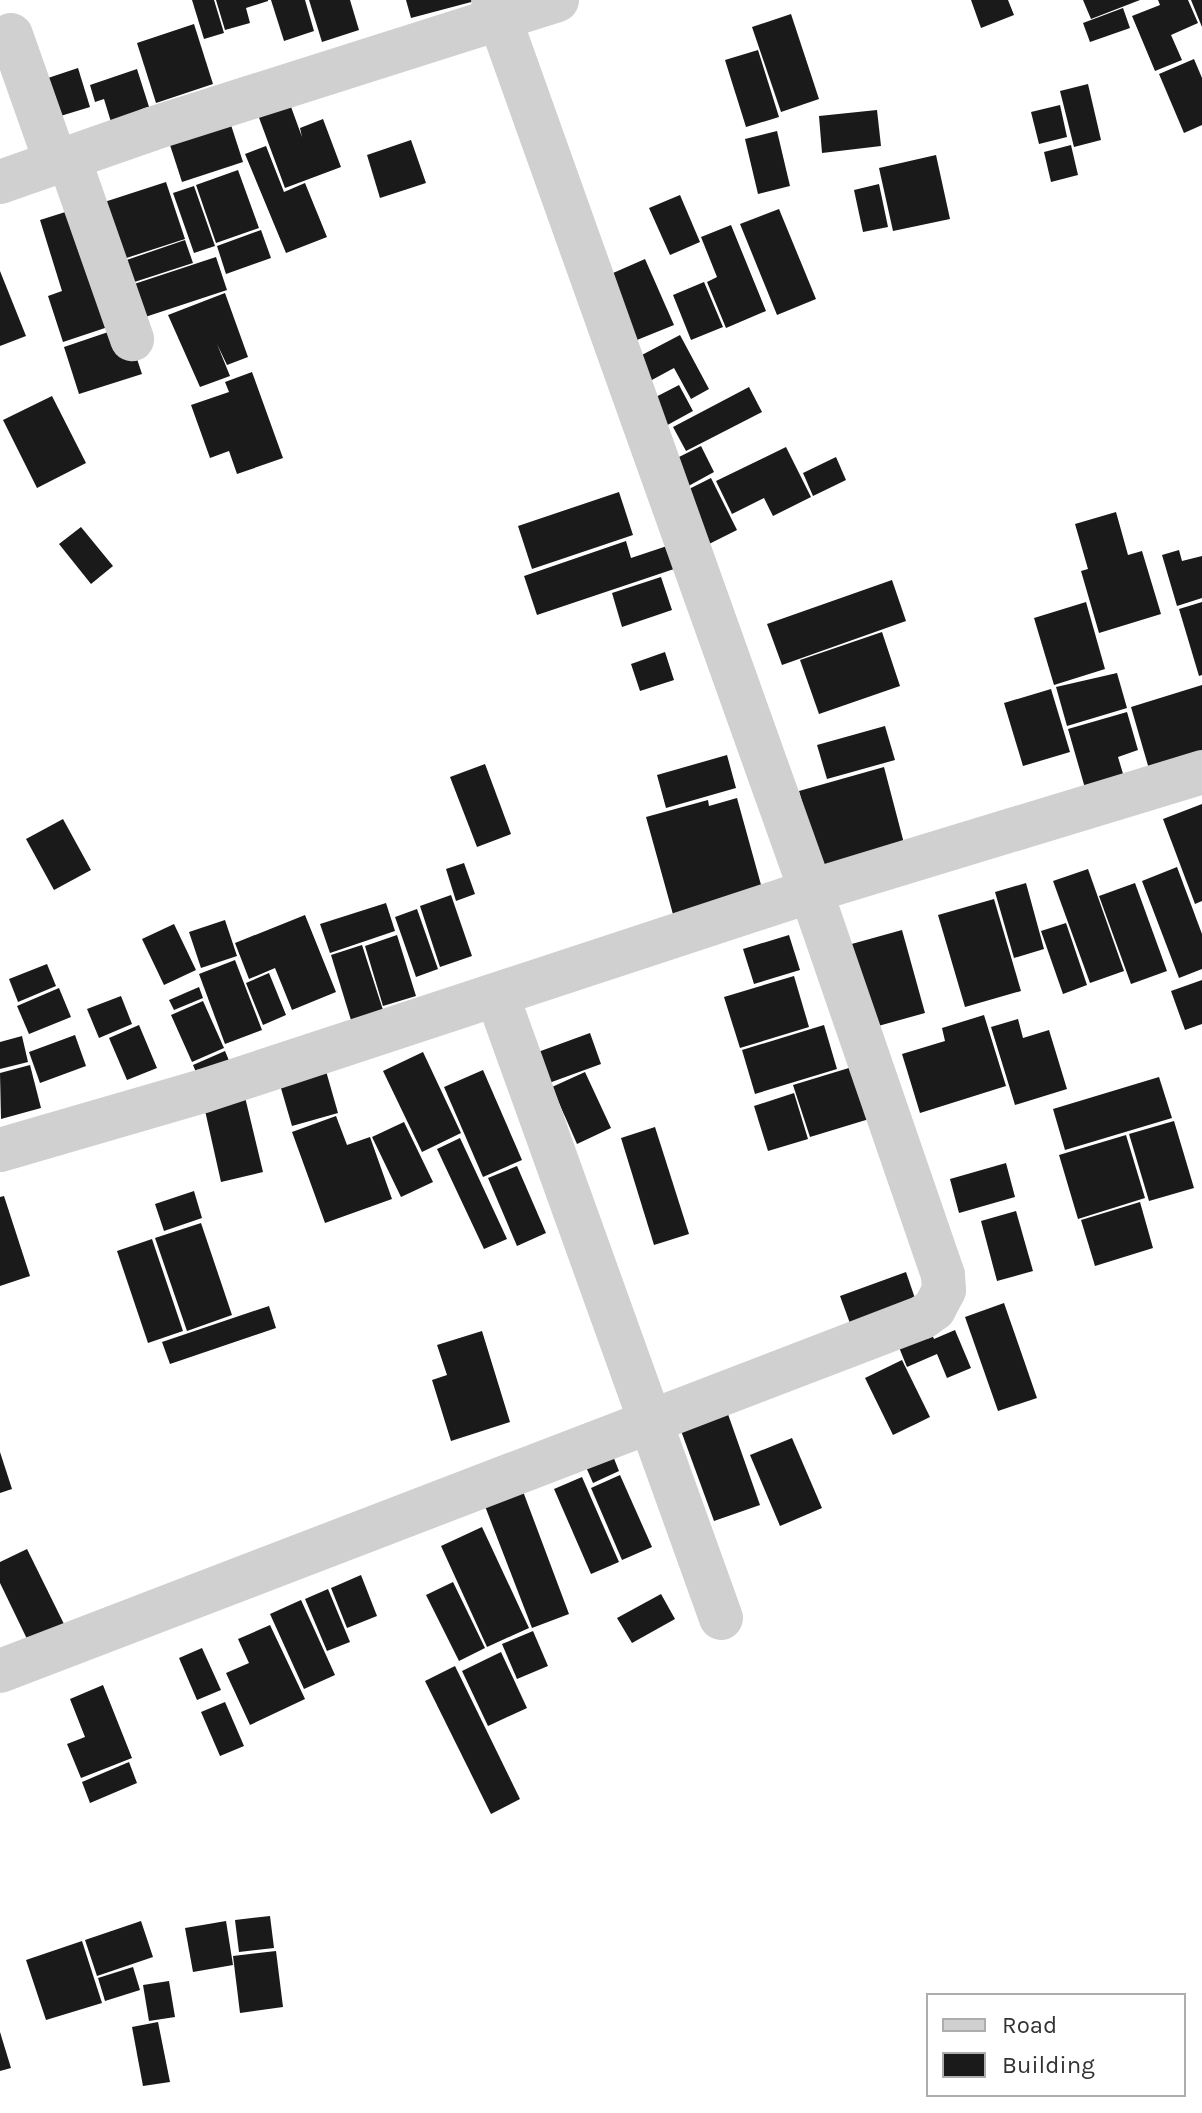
<!DOCTYPE html>
<html>
<head>
<meta charset="utf-8">
<style>
  body { margin:0 }
  #map { position:relative; width:1202px; height:2113px; overflow:hidden; background:#fff; font-family:Karla,sans-serif }
  div>[style] { position:absolute }
  [style*='--x'] { left:calc(var(--x)*1px); top:calc(var(--y)*1px); width:calc(var(--w)*1px); rotate:calc(var(--a)*1deg) }
  .building>* { inset:0; background:#1a1a1a }
  .minor>* { height:44px; margin:-22px; padding:0 22px; transform-origin:22px; border-radius:22px; background:#d0d0d0 }
  span { translate:-50% -50%; white-space:nowrap; text-align:center; line-height:1.15; -webkit-text-stroke:8px #fff; paint-order:stroke }
  .legend { position:absolute; left:926px; top:1993px; width:260px; height:104px; box-sizing:border-box; background:#fff; border:2px solid #adadad; margin:0; padding:10px 14px; list-style:none; font-size:24px; color:#333 }
  .legend li { display:flex; align-items:center; gap:16px; height:40px }
  .legend b { width:40px; border:2px solid #adadad }
</style>
</head>
<body>
<div id="map">
  <div class="building">
    <i style="clip-path:polygon(192px 0,214px 0,224px 33px,204px 39px)"></i>
    <i style="clip-path:polygon(216px 0,268px 0,268px 1px,246px 8px,250px 23px,225px 30px)"></i>
    <i style="clip-path:polygon(271px 0,305px 0,314px 31px,284px 41px)"></i>
    <i style="clip-path:polygon(309px 0,350px 0,359px 30px,322px 42px)"></i>
    <i style="clip-path:polygon(406px 0,475px 0,475px 1px,411px 18px)"></i>
    <i style="clip-path:polygon(971px 0,1008px 0,1014px 15px,981px 28px)"></i>
    <i style="clip-path:polygon(1083px 0,1140px 0,1091px 19px)"></i>
    <i style="clip-path:polygon(1158px 0,1188px 0,1198px 23px,1171px 35px,1182px 60px,1155px 71px,1132px 16px,1160px 5px)"></i>
    <i style="clip-path:polygon(1191px 0,1202px 0,1202px 27px)"></i>
    <i style="clip-path:polygon(1123px 8px,1130px 28px,1090px 42px,1083px 23px)"></i>
    <i style="clip-path:polygon(791px 14px,819px 99px,781px 112px,752px 27px)"></i>
    <i style="clip-path:polygon(194px 24px,213px 84px,156px 103px,137px 43px)"></i>
    <i style="clip-path:polygon(758px 50px,779px 117px,746px 127px,725px 60px)"></i>
    <i style="clip-path:polygon(1194px 59px,1202px 78px,1202px 125px,1184px 133px,1159px 74px)"></i>
    <i style="clip-path:polygon(78px 68px,90px 107px,54px 118px,42px 80px)"></i>
    <i style="clip-path:polygon(137px 69px,150px 110px,111px 122px,104px 99px,95px 102px,90px 85px)"></i>
    <i style="clip-path:polygon(1088px 84px,1101px 140px,1074px 147px,1060px 91px)"></i>
    <i style="clip-path:polygon(290px 104px,302px 137px,300px 128px,323px 119px,341px 167px,285px 188px,258px 115px)"></i>
    <i style="clip-path:polygon(1060px 105px,1067px 137px,1039px 144px,1031px 112px)"></i>
    <i style="clip-path:polygon(877px 110px,881px 146px,822px 153px,819px 116px)"></i>
    <i style="clip-path:polygon(231px 125px,243px 162px,182px 182px,170px 145px)"></i>
    <i style="clip-path:polygon(777px 131px,790px 186px,758px 194px,745px 139px)"></i>
    <i style="clip-path:polygon(411px 140px,426px 183px,380px 198px,367px 155px)"></i>
    <i style="clip-path:polygon(1071px 145px,1078px 175px,1051px 182px,1044px 152px)"></i>
    <i style="clip-path:polygon(266px 146px,284px 192px,305px 183px,327px 237px,286px 253px,245px 154px)"></i>
    <i style="clip-path:polygon(936px 155px,950px 219px,893px 231px,879px 168px)"></i>
    <i style="clip-path:polygon(238px 170px,259px 228px,216px 243px,196px 185px)"></i>
    <i style="clip-path:polygon(166px 182px,185px 239px,111px 263px,92px 206px)"></i>
    <i style="clip-path:polygon(879px 184px,888px 227px,863px 232px,854px 190px)"></i>
    <i style="clip-path:polygon(194px 186px,215px 246px,194px 253px,173px 193px)"></i>
    <i style="clip-path:polygon(680px 195px,700px 242px,670px 255px,649px 208px)"></i>
    <i style="clip-path:polygon(78px 208px,123px 322px,63px 342px,48px 296px,62px 291px,40px 220px)"></i>
    <i style="clip-path:polygon(779px 209px,816px 299px,777px 315px,740px 224px)"></i>
    <i style="clip-path:polygon(731px 225px,766px 311px,726px 328px,707px 282px,717px 277px,701px 237px)"></i>
    <i style="clip-path:polygon(261px 230px,271px 258px,226px 274px,217px 246px)"></i>
    <i style="clip-path:polygon(185px 240px,193px 263px,119px 287px,112px 265px)"></i>
    <i style="clip-path:polygon(216px 257px,227px 290px,130px 322px,119px 289px)"></i>
    <i style="clip-path:polygon(645px 259px,674px 325px,632px 342px,604px 277px)"></i>
    <i style="clip-path:polygon(0 271px,26px 336px,0 346px)"></i>
    <i style="clip-path:polygon(704px 282px,723px 327px,691px 340px,673px 295px)"></i>
    <i style="clip-path:polygon(225px 293px,248px 357px,227px 365px,217px 344px,230px 376px,200px 387px,168px 315px)"></i>
    <i style="clip-path:polygon(126px 326px,142px 374px,79px 394px,64px 347px)"></i>
    <i style="clip-path:polygon(680px 335px,709px 389px,691px 399px,674px 368px,650px 381px,638px 357px)"></i>
    <i style="clip-path:polygon(252px 372px,283px 458px,237px 474px,229px 451px,210px 458px,191px 405px,229px 392px,225px 382px)"></i>
    <i style="clip-path:polygon(679px 385px,693px 411px,662px 428px,648px 401px)"></i>
    <i style="clip-path:polygon(749px 387px,762px 412px,686px 451px,673px 427px)"></i>
    <i style="clip-path:polygon(52px 396px,86px 463px,37px 488px,3px 420px)"></i>
    <i style="clip-path:polygon(701px 446px,714px 472px,683px 489px,669px 462px)"></i>
    <i style="clip-path:polygon(786px 447px,811px 497px,773px 516px,764px 498px,732px 514px,716px 481px)"></i>
    <i style="clip-path:polygon(836px 457px,846px 480px,813px 496px,803px 473px)"></i>
    <i style="clip-path:polygon(711px 478px,737px 530px,707px 545px,681px 493px)"></i>
    <i style="clip-path:polygon(619px 492px,633px 535px,532px 569px,518px 526px)"></i>
    <i style="clip-path:polygon(1116px 512px,1128px 555px,1142px 551px,1161px 614px,1099px 633px,1081px 571px,1088px 569px,1075px 524px)"></i>
    <i style="clip-path:polygon(81px 527px,113px 566px,91px 584px,59px 544px)"></i>
    <i style="clip-path:polygon(626px 541px,631px 558px,673px 544px,680px 567px,537px 615px,524px 576px)"></i>
    <i style="clip-path:polygon(1179px 550px,1182px 561px,1202px 556px,1202px 598px,1177px 606px,1162px 555px)"></i>
    <i style="clip-path:polygon(661px 577px,672px 610px,622px 627px,612px 593px)"></i>
    <i style="clip-path:polygon(892px 580px,906px 621px,782px 665px,767px 624px)"></i>
    <i style="clip-path:polygon(1086px 602px,1105px 669px,1054px 685px,1034px 618px)"></i>
    <i style="clip-path:polygon(1202px 602px,1202px 675px,1199px 676px,1179px 609px)"></i>
    <i style="clip-path:polygon(882px 632px,900px 686px,819px 714px,800px 660px)"></i>
    <i style="clip-path:polygon(665px 652px,674px 680px,640px 691px,631px 664px)"></i>
    <i style="clip-path:polygon(1117px 673px,1127px 708px,1067px 726px,1056px 687px)"></i>
    <i style="clip-path:polygon(1202px 685px,1202px 753px,1149px 769px,1131px 707px)"></i>
    <i style="clip-path:polygon(1051px 689px,1070px 752px,1023px 766px,1004px 703px)"></i>
    <i style="clip-path:polygon(1127px 712px,1138px 750px,1118px 757px,1124px 777px,1085px 788px,1068px 729px)"></i>
    <i style="clip-path:polygon(885px 726px,895px 760px,827px 779px,817px 745px)"></i>
    <i style="clip-path:polygon(727px 755px,736px 788px,666px 808px,657px 775px)"></i>
    <i style="clip-path:polygon(485px 764px,511px 834px,477px 847px,450px 777px)"></i>
    <i style="clip-path:polygon(884px 767px,906px 851px,822px 874px,799px 791px)"></i>
    <i style="clip-path:polygon(737px 798px,763px 892px,674px 918px,646px 817px,708px 800px,709px 806px)"></i>
    <i style="clip-path:polygon(1202px 804px,1202px 901px,1195px 904px,1163px 819px)"></i>
    <i style="clip-path:polygon(63px 819px,91px 870px,54px 890px,26px 839px)"></i>
    <i style="clip-path:polygon(464px 863px,475px 894px,456px 901px,446px 869px)"></i>
    <i style="clip-path:polygon(1177px 867px,1202px 934px,1202px 969px,1179px 978px,1142px 881px)"></i>
    <i style="clip-path:polygon(1088px 869px,1124px 971px,1090px 983px,1053px 881px)"></i>
    <i style="clip-path:polygon(1026px 883px,1044px 949px,1014px 958px,995px 892px)"></i>
    <i style="clip-path:polygon(1135px 883px,1167px 971px,1131px 984px,1099px 896px)"></i>
    <i style="clip-path:polygon(451px 895px,472px 956px,440px 967px,420px 906px)"></i>
    <i style="clip-path:polygon(994px 899px,1021px 991px,965px 1007px,938px 915px)"></i>
    <i style="clip-path:polygon(386px 903px,395px 931px,330px 953px,320px 924px)"></i>
    <i style="clip-path:polygon(417px 909px,438px 969px,416px 977px,395px 917px)"></i>
    <i style="clip-path:polygon(305px 915px,336px 992px,292px 1010px,275px 968px,249px 979px,235px 943px)"></i>
    <i style="clip-path:polygon(225px 920px,237px 956px,201px 968px,189px 932px)"></i>
    <i style="clip-path:polygon(1066px 923px,1087px 985px,1063px 994px,1041px 931px)"></i>
    <i style="clip-path:polygon(174px 924px,196px 970px,164px 985px,142px 939px)"></i>
    <i style="clip-path:polygon(902px 930px,925px 1013px,871px 1028px,848px 945px)"></i>
    <i style="clip-path:polygon(397px 935px,416px 996px,383px 1006px,365px 946px)"></i>
    <i style="clip-path:polygon(789px 935px,800px 970px,754px 984px,743px 949px)"></i>
    <i style="clip-path:polygon(362px 945px,383px 1010px,351px 1020px,331px 955px)"></i>
    <i style="clip-path:polygon(235px 960px,262px 1030px,225px 1044px,199px 974px)"></i>
    <i style="clip-path:polygon(47px 964px,56px 986px,18px 1002px,9px 979px)"></i>
    <i style="clip-path:polygon(269px 973px,286px 1015px,263px 1025px,246px 983px)"></i>
    <i style="clip-path:polygon(794px 976px,809px 1027px,740px 1048px,724px 997px)"></i>
    <i style="clip-path:polygon(1202px 980px,1202px 1024px,1185px 1030px,1171px 991px)"></i>
    <i style="clip-path:polygon(199px 987px,203px 998px,174px 1010px,169px 1000px)"></i>
    <i style="clip-path:polygon(59px 988px,71px 1017px,29px 1034px,17px 1006px)"></i>
    <i style="clip-path:polygon(121px 996px,132px 1024px,99px 1038px,87px 1009px)"></i>
    <i style="clip-path:polygon(203px 1001px,224px 1048px,192px 1062px,171px 1015px)"></i>
    <i style="clip-path:polygon(984px 1015px,1006px 1086px,920px 1113px,902px 1054px,945px 1041px,942px 1028px)"></i>
    <i style="clip-path:polygon(1018px 1019px,1023px 1038px,1049px 1030px,1067px 1089px,1015px 1105px,991px 1027px)"></i>
    <i style="clip-path:polygon(139px 1025px,157px 1068px,127px 1080px,109px 1038px)"></i>
    <i style="clip-path:polygon(824px 1025px,837px 1069px,755px 1094px,742px 1050px)"></i>
    <i style="clip-path:polygon(590px 1033px,601px 1064px,549px 1083px,538px 1052px)"></i>
    <i style="clip-path:polygon(75px 1035px,86px 1066px,40px 1083px,29px 1052px)"></i>
    <i style="clip-path:polygon(22px 1036px,28px 1062px,0 1069px,0 1042px)"></i>
    <i style="clip-path:polygon(225px 1051px,235px 1075px,203px 1089px,193px 1065px)"></i>
    <i style="clip-path:polygon(423px 1052px,461px 1133px,422px 1152px,383px 1071px)"></i>
    <i style="clip-path:polygon(324px 1064px,338px 1113px,292px 1126px,278px 1078px)"></i>
    <i style="clip-path:polygon(862px 1064px,879px 1116px,810px 1137px,793px 1085px)"></i>
    <i style="clip-path:polygon(30px 1065px,41px 1108px,1px 1119px,0 1073px)"></i>
    <i style="clip-path:polygon(483px 1070px,522px 1160px,483px 1177px,444px 1087px)"></i>
    <i style="clip-path:polygon(585px 1072px,611px 1128px,577px 1144px,552px 1087px)"></i>
    <i style="clip-path:polygon(1159px 1077px,1172px 1118px,1065px 1150px,1053px 1109px)"></i>
    <i style="clip-path:polygon(794px 1093px,808px 1139px,768px 1151px,754px 1106px)"></i>
    <i style="clip-path:polygon(245px 1097px,263px 1172px,221px 1182px,204px 1106px)"></i>
    <i style="clip-path:polygon(336px 1116px,347px 1145px,370px 1137px,392px 1199px,325px 1223px,292px 1132px)"></i>
    <i style="clip-path:polygon(1174px 1121px,1194px 1188px,1149px 1201px,1129px 1134px)"></i>
    <i style="clip-path:polygon(404px 1122px,433px 1182px,401px 1197px,372px 1137px)"></i>
    <i style="clip-path:polygon(655px 1127px,689px 1234px,654px 1245px,621px 1138px)"></i>
    <i style="clip-path:polygon(1126px 1135px,1145px 1198px,1078px 1219px,1059px 1155px)"></i>
    <i style="clip-path:polygon(460px 1138px,507px 1239px,484px 1249px,437px 1149px)"></i>
    <i style="clip-path:polygon(1006px 1163px,1015px 1197px,959px 1213px,950px 1179px)"></i>
    <i style="clip-path:polygon(517px 1166px,546px 1233px,517px 1246px,488px 1178px)"></i>
    <i style="clip-path:polygon(194px 1191px,202px 1218px,164px 1231px,155px 1204px)"></i>
    <i style="clip-path:polygon(4px 1196px,30px 1276px,0 1286px,0 1197px)"></i>
    <i style="clip-path:polygon(1140px 1202px,1153px 1248px,1095px 1266px,1081px 1220px)"></i>
    <i style="clip-path:polygon(1016px 1211px,1033px 1271px,997px 1281px,981px 1221px)"></i>
    <i style="clip-path:polygon(201px 1223px,232px 1315px,187px 1331px,155px 1238px)"></i>
    <i style="clip-path:polygon(152px 1239px,183px 1331px,148px 1343px,117px 1251px)"></i>
    <i style="clip-path:polygon(906px 1272px,920px 1313px,855px 1337px,840px 1296px)"></i>
    <i style="clip-path:polygon(1004px 1303px,1037px 1398px,998px 1411px,965px 1317px)"></i>
    <i style="clip-path:polygon(269px 1306px,276px 1328px,170px 1364px,162px 1342px)"></i>
    <i style="clip-path:polygon(928px 1326px,934px 1339px,955px 1330px,971px 1368px,947px 1378px,937px 1354px,907px 1367px,896px 1340px)"></i>
    <i style="clip-path:polygon(482px 1331px,510px 1422px,451px 1441px,432px 1380px,447px 1375px,437px 1345px)"></i>
    <i style="clip-path:polygon(902px 1360px,930px 1417px,893px 1435px,865px 1378px)"></i>
    <i style="clip-path:polygon(723px 1400px,760px 1505px,714px 1521px,676px 1417px)"></i>
    <i style="clip-path:polygon(792px 1438px,822px 1508px,780px 1526px,750px 1455px)"></i>
    <i style="clip-path:polygon(609px 1446px,619px 1471px,593px 1483px,582px 1458px)"></i>
    <i style="clip-path:polygon(0 1452px,12px 1489px,0 1493px)"></i>
    <i style="clip-path:polygon(620px 1475px,652px 1547px,622px 1560px,591px 1488px)"></i>
    <i style="clip-path:polygon(582px 1477px,619px 1562px,591px 1574px,554px 1489px)"></i>
    <i style="clip-path:polygon(521px 1486px,569px 1614px,532px 1628px,483px 1501px)"></i>
    <i style="clip-path:polygon(482px 1527px,529px 1628px,487px 1647px,441px 1546px)"></i>
    <i style="clip-path:polygon(27px 1549px,64px 1624px,28px 1641px,0 1583px,0 1562px)"></i>
    <i style="clip-path:polygon(361px 1575px,377px 1616px,347px 1628px,331px 1588px)"></i>
    <i style="clip-path:polygon(453px 1582px,485px 1648px,459px 1661px,426px 1595px)"></i>
    <i style="clip-path:polygon(328px 1589px,350px 1642px,327px 1651px,305px 1599px)"></i>
    <i style="clip-path:polygon(661px 1594px,675px 1619px,632px 1643px,617px 1618px)"></i>
    <i style="clip-path:polygon(301px 1600px,335px 1675px,304px 1689px,270px 1614px)"></i>
    <i style="clip-path:polygon(270px 1625px,305px 1699px,250px 1725px,226px 1673px,249px 1663px,238px 1639px)"></i>
    <i style="clip-path:polygon(533px 1631px,548px 1666px,517px 1679px,502px 1644px)"></i>
    <i style="clip-path:polygon(202px 1648px,221px 1690px,197px 1700px,179px 1658px)"></i>
    <i style="clip-path:polygon(501px 1652px,527px 1708px,488px 1726px,462px 1671px)"></i>
    <i style="clip-path:polygon(455px 1666px,520px 1799px,491px 1814px,425px 1681px)"></i>
    <i style="clip-path:polygon(103px 1685px,132px 1758px,81px 1778px,67px 1744px,85px 1737px,70px 1699px)"></i>
    <i style="clip-path:polygon(225px 1702px,244px 1746px,220px 1756px,201px 1712px)"></i>
    <i style="clip-path:polygon(129px 1762px,137px 1783px,90px 1803px,82px 1782px)"></i>
    <i style="clip-path:polygon(270px 1916px,274px 1948px,239px 1952px,235px 1920px)"></i>
    <i style="clip-path:polygon(141px 1921px,153px 1957px,97px 1976px,85px 1940px)"></i>
    <i style="clip-path:polygon(226px 1921px,233px 1965px,193px 1972px,185px 1928px)"></i>
    <i style="clip-path:polygon(82px 1941px,102px 2003px,46px 2020px,26px 1960px)"></i>
    <i style="clip-path:polygon(276px 1951px,283px 2007px,240px 2013px,233px 1956px)"></i>
    <i style="clip-path:polygon(133px 1967px,140px 1990px,105px 2001px,98px 1978px)"></i>
    <i style="clip-path:polygon(169px 1981px,175px 2017px,149px 2021px,143px 1985px)"></i>
    <i style="clip-path:polygon(158px 2022px,170px 2082px,143px 2086px,132px 2027px)"></i>
    <i style="clip-path:polygon(0 2032px,11px 2068px,0 2071px)"></i>
  </div>
  <div class="minor">
    <i style="--x:11;--y:35;--w:136;--a:70.6"></i>
    <i style="--x:69;--y:159;--w:191;--a:70.7"></i>
    <i style="--x:0;--y:182;--w:160;--a:-19.3"></i>
    <i style="--x:151;--y:129;--w:426;--a:-17.6"></i>
    <i style="--x:497;--y:995;--w:662;--a:70.22"></i>
    <i style="--x:0;--y:1150;--w:211;--a:-16.2"></i>
    <i style="--x:203;--y:1091;--w:640;--a:-18.21"></i>
    <i style="--x:811;--y:891;--w:409;--a:-16.9"></i>
    <i style="--x:0;--y:1671;--w:989;--a:-20.98"></i>
    <i style="--x:923;--y:1317;--w:14;--a:-36"></i>
    <i style="--x:934;--y:1309;--w:21;--a:-62"></i>
    <i style="--x:944;--y:1290;--w:15;--a:-94"></i>
    <i style="--x:943;--y:1275;--w:406;--a:-109"></i>
    <i style="--x:811;--y:891;--w:946;--a:-109.64"></i>
  </div>
  <ul class="legend">
  <li><b style="height:10px;background:#d0d0d0"></b>Road</li>
  <li><b style="height:22px;background:#1a1a1a"></b>Building</li>
  </ul>
</div>
</body>
</html>
